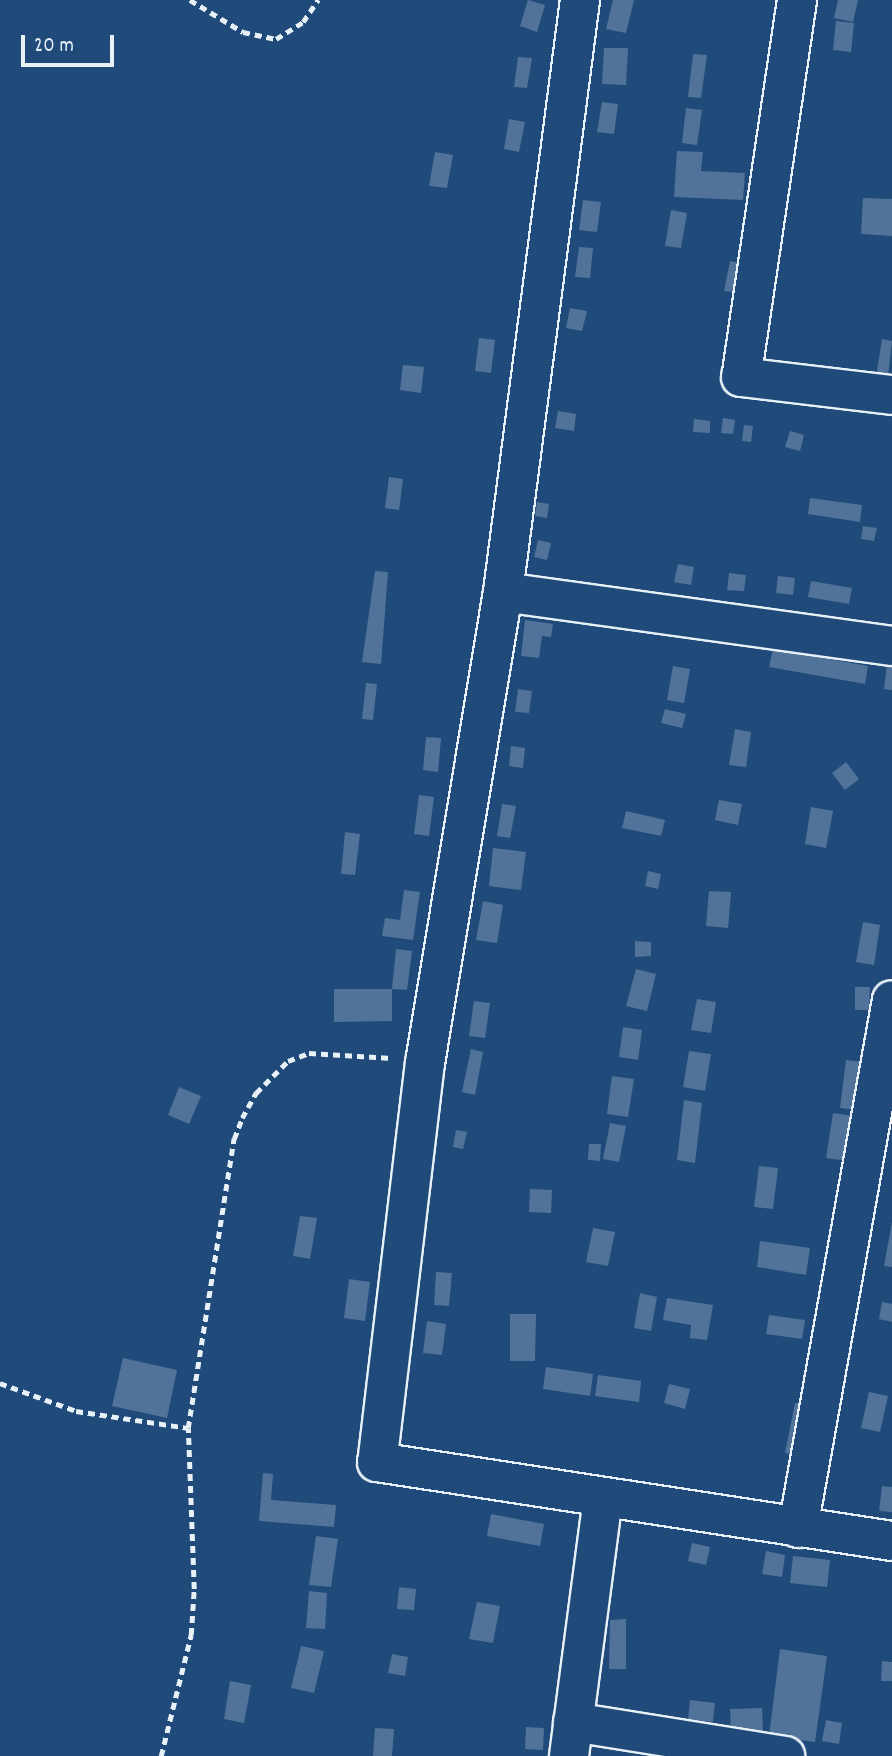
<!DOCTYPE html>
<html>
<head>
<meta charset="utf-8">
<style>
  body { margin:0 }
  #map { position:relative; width:892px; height:1756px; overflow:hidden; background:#1f4a7a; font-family:Dekko,sans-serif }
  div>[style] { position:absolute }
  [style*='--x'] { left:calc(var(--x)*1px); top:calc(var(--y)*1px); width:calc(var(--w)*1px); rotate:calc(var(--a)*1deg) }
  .building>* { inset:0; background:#517399 }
  .path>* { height:4.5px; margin-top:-2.25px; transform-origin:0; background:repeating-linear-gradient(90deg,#e8f1f8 0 7px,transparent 0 12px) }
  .roads { filter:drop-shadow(2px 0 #e8f1f8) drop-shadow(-2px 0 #e8f1f8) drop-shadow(0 2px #e8f1f8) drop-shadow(0 -2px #e8f1f8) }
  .minor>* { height:38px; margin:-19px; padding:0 19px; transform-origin:19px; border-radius:19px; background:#1f4a7a }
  span { translate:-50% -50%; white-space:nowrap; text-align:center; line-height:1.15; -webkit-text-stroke:7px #1f4a7a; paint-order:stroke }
  .scale { position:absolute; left:21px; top:35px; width:93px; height:32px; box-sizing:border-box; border:4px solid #e8f1f8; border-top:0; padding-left:9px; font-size:21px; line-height:24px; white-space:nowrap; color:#e8f1f8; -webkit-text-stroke:5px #1f4a7a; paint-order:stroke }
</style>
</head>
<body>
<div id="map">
  <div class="building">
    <i style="clip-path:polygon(528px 0,545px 5px,537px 32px,520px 26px)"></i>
    <i style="clip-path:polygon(613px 0,634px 0,626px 33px,606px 29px)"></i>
    <i style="clip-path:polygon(838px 0,858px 0,853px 22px,834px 18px)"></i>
    <i style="clip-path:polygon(836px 21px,854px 23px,851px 52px,833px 50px)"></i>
    <i style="clip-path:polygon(604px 48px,628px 48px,626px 85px,602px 84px)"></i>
    <i style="clip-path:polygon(693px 54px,707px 55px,701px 98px,688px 97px)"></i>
    <i style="clip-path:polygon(518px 57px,532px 58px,527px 88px,514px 87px)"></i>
    <i style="clip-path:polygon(602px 102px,618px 104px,614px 134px,597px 132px)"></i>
    <i style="clip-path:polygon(686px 108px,702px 110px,697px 145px,682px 143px)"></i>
    <i style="clip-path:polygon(509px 119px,525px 122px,519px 152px,504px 149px)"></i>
    <i style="clip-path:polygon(677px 151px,703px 152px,701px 171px,745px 173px,743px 200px,674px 197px)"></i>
    <i style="clip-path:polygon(435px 152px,453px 155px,447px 188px,429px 186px)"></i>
    <i style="clip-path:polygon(863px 198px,892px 199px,892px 236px,861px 234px)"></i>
    <i style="clip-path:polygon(583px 200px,601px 202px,597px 232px,579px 230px)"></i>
    <i style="clip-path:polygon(671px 210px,687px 213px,681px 248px,665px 246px)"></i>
    <i style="clip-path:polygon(579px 247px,593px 248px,590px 278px,575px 277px)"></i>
    <i style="clip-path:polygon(730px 261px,747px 264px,742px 293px,724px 291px)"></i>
    <i style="clip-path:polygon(570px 308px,587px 311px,582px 331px,566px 328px)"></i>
    <i style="clip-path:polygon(479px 338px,495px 340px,491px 373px,475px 371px)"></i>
    <i style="clip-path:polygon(882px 339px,892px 341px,887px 385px,875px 383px)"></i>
    <i style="clip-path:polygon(403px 365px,424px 367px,421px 393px,400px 390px)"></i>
    <i style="clip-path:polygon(558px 411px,576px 414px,574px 431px,555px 428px)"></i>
    <i style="clip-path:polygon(723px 418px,735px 420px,733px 434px,721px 433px)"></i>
    <i style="clip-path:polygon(694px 419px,710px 421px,710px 433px,693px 432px)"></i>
    <i style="clip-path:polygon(744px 425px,753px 426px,751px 442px,742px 441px)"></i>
    <i style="clip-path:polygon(790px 431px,804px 435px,800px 451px,785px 447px)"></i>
    <i style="clip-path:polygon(389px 477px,403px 479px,399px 510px,385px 508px)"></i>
    <i style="clip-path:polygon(810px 498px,862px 505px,860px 522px,808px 514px)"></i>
    <i style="clip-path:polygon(537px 502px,549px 504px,547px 518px,535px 516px)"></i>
    <i style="clip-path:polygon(863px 526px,877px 528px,874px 541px,861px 539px)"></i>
    <i style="clip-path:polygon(538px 540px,551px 543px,547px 560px,534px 557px)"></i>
    <i style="clip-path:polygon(678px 564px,694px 567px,691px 585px,674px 582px)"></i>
    <i style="clip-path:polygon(375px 571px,388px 572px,381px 664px,362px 662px)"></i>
    <i style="clip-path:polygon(729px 573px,746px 575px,744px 591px,727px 590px)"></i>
    <i style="clip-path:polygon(778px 576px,795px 578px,793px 595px,776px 593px)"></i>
    <i style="clip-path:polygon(811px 581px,852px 588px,849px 604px,808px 597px)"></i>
    <i style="clip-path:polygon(525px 620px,553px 624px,551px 637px,542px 636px,539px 658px,521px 656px)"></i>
    <i style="clip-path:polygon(773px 649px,868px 666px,865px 684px,769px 667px)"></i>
    <i style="clip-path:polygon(887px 665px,892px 666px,892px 690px,884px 689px)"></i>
    <i style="clip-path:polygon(673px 666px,690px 669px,684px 703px,667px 700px)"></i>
    <i style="clip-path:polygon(366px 683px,377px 684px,373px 720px,362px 719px)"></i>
    <i style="clip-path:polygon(518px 689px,532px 691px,529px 713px,515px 712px)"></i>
    <i style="clip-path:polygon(665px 709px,686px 714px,682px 728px,661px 723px)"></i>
    <i style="clip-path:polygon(735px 729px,751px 732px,746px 767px,729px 765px)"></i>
    <i style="clip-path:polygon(426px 737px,441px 738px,438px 772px,423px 770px)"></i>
    <i style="clip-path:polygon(511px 746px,525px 748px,523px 768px,509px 766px)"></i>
    <i style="clip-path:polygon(846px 762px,859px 779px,845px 790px,832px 773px)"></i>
    <i style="clip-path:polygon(419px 795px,434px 797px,429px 836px,414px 834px)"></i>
    <i style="clip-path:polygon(719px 800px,742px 804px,738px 825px,715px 820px)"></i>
    <i style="clip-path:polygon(502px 804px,516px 806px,510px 838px,497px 836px)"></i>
    <i style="clip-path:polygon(811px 807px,833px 811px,826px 848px,805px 844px)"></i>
    <i style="clip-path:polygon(626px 811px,665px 820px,661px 836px,622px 828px)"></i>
    <i style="clip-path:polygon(345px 832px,360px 834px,355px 875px,341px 874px)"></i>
    <i style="clip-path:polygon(493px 848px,526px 852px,521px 890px,489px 886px)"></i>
    <i style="clip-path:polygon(648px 871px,661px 874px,658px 889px,645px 886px)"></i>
    <i style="clip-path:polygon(404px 890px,420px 892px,413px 940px,382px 936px,385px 918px,400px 920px)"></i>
    <i style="clip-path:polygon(709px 891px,731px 892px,728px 928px,706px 926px)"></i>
    <i style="clip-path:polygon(483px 901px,503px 905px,497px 943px,476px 940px)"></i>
    <i style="clip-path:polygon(863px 922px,880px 925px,874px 965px,856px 962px)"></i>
    <i style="clip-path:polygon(635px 941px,651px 942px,651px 956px,635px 957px)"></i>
    <i style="clip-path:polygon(396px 949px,412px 951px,407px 990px,392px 989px)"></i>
    <i style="clip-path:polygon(636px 969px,656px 974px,647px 1011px,626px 1006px)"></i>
    <i style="clip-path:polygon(855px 987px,870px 987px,869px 1010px,855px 1010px)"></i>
    <i style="clip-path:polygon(334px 989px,392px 989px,392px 1021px,334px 1022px)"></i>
    <i style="clip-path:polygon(697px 999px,716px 1002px,711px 1033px,691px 1030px)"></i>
    <i style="clip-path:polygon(474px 1001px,490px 1003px,485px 1038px,469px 1036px)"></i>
    <i style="clip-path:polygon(623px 1027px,642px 1030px,638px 1060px,619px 1057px)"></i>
    <i style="clip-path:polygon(471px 1049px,483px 1052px,475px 1095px,462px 1092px)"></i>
    <i style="clip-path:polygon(689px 1051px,711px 1054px,705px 1091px,683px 1087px)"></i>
    <i style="clip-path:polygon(846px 1060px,864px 1062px,858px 1110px,840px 1108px)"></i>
    <i style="clip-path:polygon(612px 1076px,634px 1079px,628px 1117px,607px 1114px)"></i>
    <i style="clip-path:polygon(179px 1087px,201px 1096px,189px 1124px,168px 1115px)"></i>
    <i style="clip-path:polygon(684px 1100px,702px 1103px,695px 1163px,677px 1160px)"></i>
    <i style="clip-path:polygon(833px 1113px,855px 1116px,848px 1161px,826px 1158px)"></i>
    <i style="clip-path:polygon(610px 1123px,626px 1126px,619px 1162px,603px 1159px)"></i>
    <i style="clip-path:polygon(456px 1130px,467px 1132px,463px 1149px,453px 1147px)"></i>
    <i style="clip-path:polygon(589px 1144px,601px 1144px,600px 1161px,588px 1160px)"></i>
    <i style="clip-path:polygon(759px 1166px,778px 1168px,773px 1209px,754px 1207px)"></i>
    <i style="clip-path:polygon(530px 1189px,552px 1190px,551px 1213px,529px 1212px)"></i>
    <i style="clip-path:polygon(300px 1216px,317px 1218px,310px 1259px,293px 1256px)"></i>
    <i style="clip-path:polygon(892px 1222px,892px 1267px,884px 1266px)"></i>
    <i style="clip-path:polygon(593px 1228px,615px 1232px,608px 1266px,586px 1262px)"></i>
    <i style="clip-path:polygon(760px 1241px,810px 1248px,806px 1275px,757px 1267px)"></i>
    <i style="clip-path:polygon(436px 1272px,452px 1273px,449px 1306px,434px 1305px)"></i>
    <i style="clip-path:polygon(349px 1279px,370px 1282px,365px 1321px,344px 1318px)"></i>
    <i style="clip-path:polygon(640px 1293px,657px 1297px,651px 1331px,634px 1328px)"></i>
    <i style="clip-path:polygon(667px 1298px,713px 1305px,707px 1340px,690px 1338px,691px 1325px,663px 1320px)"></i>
    <i style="clip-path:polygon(882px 1302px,892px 1304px,892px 1322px,879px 1319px)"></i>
    <i style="clip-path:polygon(510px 1314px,536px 1314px,535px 1361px,510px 1361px)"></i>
    <i style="clip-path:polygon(769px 1315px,805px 1320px,802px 1339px,766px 1334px)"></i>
    <i style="clip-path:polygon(427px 1321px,446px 1324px,442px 1355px,423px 1353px)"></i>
    <i style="clip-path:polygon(123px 1358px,177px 1370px,167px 1418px,112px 1406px)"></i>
    <i style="clip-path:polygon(546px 1367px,593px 1374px,590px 1396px,543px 1389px)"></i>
    <i style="clip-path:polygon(598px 1375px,641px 1381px,639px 1402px,595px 1396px)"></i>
    <i style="clip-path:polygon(669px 1384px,690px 1389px,685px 1409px,664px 1403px)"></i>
    <i style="clip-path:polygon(869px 1392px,888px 1396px,880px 1432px,861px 1428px)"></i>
    <i style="clip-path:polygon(795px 1403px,814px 1406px,803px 1457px,785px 1453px)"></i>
    <i style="clip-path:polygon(263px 1473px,273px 1474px,271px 1500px,336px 1505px,334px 1527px,259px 1521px)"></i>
    <i style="clip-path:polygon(882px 1486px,892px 1487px,892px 1512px,879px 1511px)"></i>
    <i style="clip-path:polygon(491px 1514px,544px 1524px,540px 1546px,487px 1536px)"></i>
    <i style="clip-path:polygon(316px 1536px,338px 1539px,331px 1587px,309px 1585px)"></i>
    <i style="clip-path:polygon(692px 1543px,710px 1547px,706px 1565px,688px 1561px)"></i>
    <i style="clip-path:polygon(766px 1551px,785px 1555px,782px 1577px,762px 1574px)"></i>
    <i style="clip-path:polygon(793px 1556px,830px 1560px,827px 1587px,790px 1583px)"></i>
    <i style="clip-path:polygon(399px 1587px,416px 1589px,414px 1610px,397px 1609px)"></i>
    <i style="clip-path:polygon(309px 1591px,327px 1593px,325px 1629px,306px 1628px)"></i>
    <i style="clip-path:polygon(477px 1602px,500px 1606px,493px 1643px,469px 1639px)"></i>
    <i style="clip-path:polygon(626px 1619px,626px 1669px,609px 1669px,610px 1620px)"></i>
    <i style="clip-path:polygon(301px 1646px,324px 1651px,314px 1693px,291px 1688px)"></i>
    <i style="clip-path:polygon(780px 1649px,827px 1656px,815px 1742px,769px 1736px)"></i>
    <i style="clip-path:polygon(392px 1654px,408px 1657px,405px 1676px,388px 1673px)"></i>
    <i style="clip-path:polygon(882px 1661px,892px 1662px,892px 1681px,881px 1681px)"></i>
    <i style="clip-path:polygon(230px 1681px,251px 1685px,244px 1723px,224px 1719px)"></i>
    <i style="clip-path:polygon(690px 1700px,715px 1703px,713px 1722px,688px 1719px)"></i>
    <i style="clip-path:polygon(762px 1708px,763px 1732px,731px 1733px,730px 1709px)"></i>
    <i style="clip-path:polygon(826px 1720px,842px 1723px,839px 1744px,822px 1741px)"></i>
    <i style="clip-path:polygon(526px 1727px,544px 1728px,543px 1750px,525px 1749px)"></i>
    <i style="clip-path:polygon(375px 1728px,394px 1729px,392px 1756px,373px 1756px)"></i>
  </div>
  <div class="path">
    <i style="--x:190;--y:0;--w:62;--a:31.1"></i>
    <i style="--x:243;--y:32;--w:34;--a:12"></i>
    <i style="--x:276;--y:39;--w:32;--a:-32"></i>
    <i style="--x:303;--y:22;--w:27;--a:-56"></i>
    <i style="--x:0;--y:1383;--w:81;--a:20.2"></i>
    <i style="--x:76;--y:1411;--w:113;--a:8.6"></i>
    <i style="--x:188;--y:1428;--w:293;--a:-81"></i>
    <i style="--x:234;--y:1139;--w:22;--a:-69"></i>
    <i style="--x:242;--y:1118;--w:29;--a:-61"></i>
    <i style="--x:256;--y:1093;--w:45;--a:-45"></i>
    <i style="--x:288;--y:1061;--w:22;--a:-21"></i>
    <i style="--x:309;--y:1053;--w:83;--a:3.4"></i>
    <i style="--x:161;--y:1756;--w:125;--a:-76.1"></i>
    <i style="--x:191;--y:1635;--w:46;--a:-86.3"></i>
    <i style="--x:194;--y:1589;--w:161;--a:-92.1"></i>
  </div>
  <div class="roads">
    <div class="minor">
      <i style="--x:580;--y:0;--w:597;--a:97.41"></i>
      <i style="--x:503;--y:592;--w:476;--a:99.4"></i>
      <i style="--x:425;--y:1062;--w:403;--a:96.8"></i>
      <i style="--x:377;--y:1462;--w:521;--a:8.72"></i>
      <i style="--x:797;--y:0;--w:381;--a:98.4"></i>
      <i style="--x:741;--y:377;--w:152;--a:6.8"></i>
      <i style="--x:503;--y:592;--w:393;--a:7.9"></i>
      <i style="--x:798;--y:1528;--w:536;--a:-79.91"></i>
      <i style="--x:573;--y:1722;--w:215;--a:9.1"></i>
      <i style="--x:569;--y:1756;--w:260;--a:-82.5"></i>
    </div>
  </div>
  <div class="scale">20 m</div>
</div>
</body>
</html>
